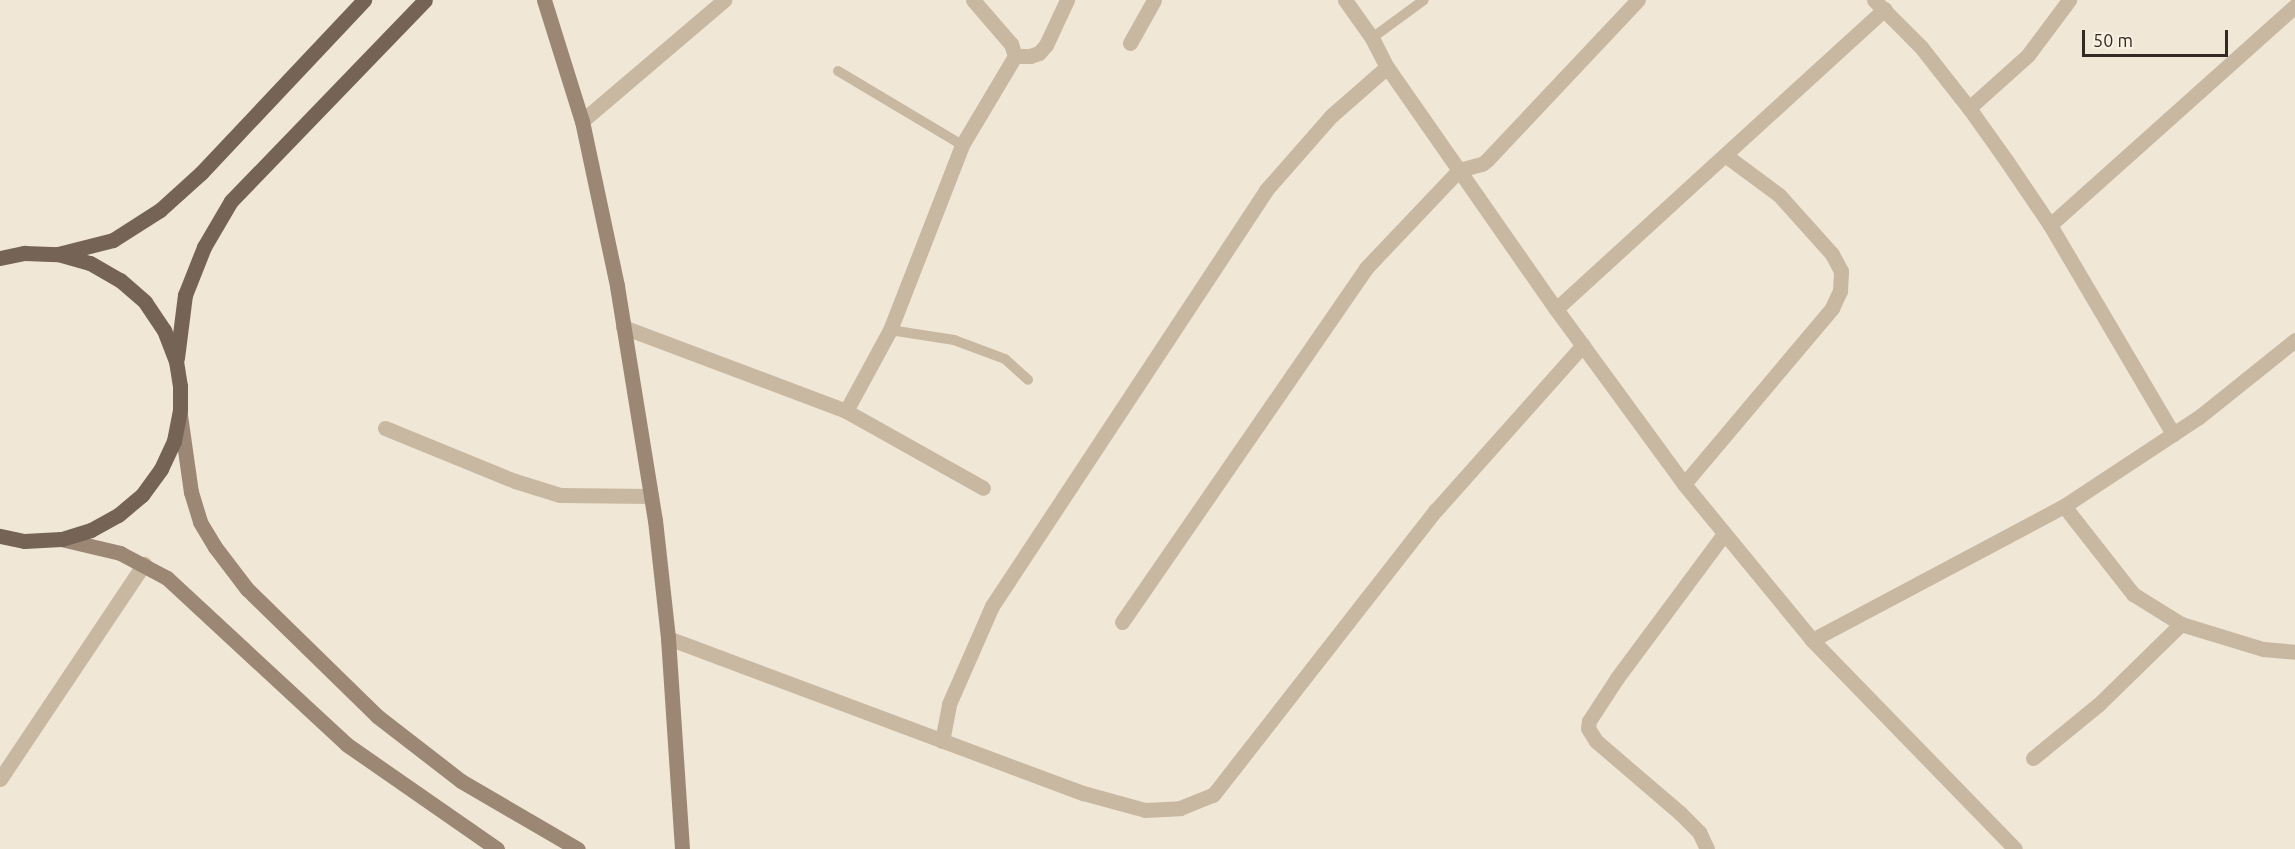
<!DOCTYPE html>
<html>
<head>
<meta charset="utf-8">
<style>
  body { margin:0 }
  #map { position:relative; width:2295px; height:849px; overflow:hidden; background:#f0e7d6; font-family:Ubuntu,sans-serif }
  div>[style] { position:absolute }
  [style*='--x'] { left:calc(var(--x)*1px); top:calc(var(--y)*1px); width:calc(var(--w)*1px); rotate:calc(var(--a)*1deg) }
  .lane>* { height:10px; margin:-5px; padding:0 5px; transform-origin:5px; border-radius:5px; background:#c8b8a2 }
  .street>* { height:15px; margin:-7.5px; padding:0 7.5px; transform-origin:7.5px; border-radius:7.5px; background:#c8b8a2 }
  .secondary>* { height:15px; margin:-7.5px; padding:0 7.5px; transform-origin:7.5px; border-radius:7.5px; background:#9b8774 }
  .primary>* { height:15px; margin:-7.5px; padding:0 7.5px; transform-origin:7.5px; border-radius:7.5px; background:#756355 }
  span { translate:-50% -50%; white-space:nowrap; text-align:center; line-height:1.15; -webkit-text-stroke:5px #f9f1e1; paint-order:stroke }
  .scale { position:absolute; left:2082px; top:30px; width:146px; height:27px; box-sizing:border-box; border:3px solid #332a24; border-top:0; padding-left:8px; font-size:18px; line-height:21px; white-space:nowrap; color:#332a24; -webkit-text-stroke:4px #f9f1e1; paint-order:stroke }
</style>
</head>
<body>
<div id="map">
  <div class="lane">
    <i style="--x:1372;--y:38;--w:64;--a:-36.2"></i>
    <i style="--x:838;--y:71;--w:144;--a:30.8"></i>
    <i style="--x:890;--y:330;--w:65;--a:8.9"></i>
    <i style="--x:954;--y:340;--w:54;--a:20.4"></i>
    <i style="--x:1005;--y:359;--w:31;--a:42"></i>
  </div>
  <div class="street">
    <i style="--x:1345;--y:0;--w:47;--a:54.6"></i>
    <i style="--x:1372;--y:38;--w:33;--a:63"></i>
    <i style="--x:1387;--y:67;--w:295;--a:55.1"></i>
    <i style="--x:1556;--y:309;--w:217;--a:53.8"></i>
    <i style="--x:1684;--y:484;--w:202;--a:50.6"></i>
    <i style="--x:1812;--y:640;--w:291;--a:45.8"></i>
    <i style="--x:1874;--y:0;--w:66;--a:45"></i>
    <i style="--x:1921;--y:47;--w:78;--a:51.8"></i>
    <i style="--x:1969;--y:108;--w:64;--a:54.6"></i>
    <i style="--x:2006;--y:160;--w:78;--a:55.9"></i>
    <i style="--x:2050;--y:225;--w:243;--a:59.5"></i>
    <i style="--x:1130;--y:43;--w:49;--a:-60.8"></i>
    <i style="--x:1015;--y:56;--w:15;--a:0"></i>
    <i style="--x:1030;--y:56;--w:9;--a:-18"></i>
    <i style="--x:1039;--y:53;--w:11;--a:-49"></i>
    <i style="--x:1046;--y:45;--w:50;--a:-65"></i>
    <i style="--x:1969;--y:108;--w:79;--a:-41.9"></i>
    <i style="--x:2028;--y:55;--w:69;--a:-53.3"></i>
    <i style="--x:582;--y:121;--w:187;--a:-40.4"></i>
    <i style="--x:2050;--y:225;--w:329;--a:-41.8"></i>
    <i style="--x:1556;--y:309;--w:445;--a:-42.4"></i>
    <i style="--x:623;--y:327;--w:238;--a:20.6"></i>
    <i style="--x:846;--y:411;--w:157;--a:29.3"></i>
    <i style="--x:846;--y:411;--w:92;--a:-61.5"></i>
    <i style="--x:890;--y:330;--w:199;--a:-68.7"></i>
    <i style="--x:962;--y:145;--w:104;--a:-59.2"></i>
    <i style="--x:1015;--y:56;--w:13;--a:-108"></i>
    <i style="--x:1011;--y:44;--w:58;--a:-130.8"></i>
    <i style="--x:385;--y:428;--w:140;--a:22.2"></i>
    <i style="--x:515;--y:481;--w:47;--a:17.3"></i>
    <i style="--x:560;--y:495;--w:91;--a:0.6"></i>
    <i style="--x:1684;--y:484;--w:230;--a:-49.9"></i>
    <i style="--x:1832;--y:308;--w:19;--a:-65"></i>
    <i style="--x:1840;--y:291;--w:20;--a:-87"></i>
    <i style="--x:1841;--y:271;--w:19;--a:-118"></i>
    <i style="--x:1832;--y:254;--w:79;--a:-131.9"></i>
    <i style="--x:1779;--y:195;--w:67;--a:-143.5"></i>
    <i style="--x:2064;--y:506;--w:112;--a:51.9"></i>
    <i style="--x:2133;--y:594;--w:57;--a:32"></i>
    <i style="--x:2181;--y:624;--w:86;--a:17"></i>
    <i style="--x:2263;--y:649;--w:32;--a:5"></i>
    <i style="--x:1122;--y:622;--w:430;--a:-55.4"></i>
    <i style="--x:1366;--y:268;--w:135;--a:-46.5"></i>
    <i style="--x:1459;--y:170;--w:24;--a:-15"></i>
    <i style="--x:1482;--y:164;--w:6;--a:-39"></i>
    <i style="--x:1487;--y:160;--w:220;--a:-46.7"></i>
    <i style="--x:668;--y:638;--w:443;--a:20.5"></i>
    <i style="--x:1083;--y:793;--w:64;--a:15.3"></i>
    <i style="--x:1145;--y:810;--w:35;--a:-3"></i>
    <i style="--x:1180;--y:808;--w:35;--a:-22"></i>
    <i style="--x:1213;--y:795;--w:362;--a:-52"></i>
    <i style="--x:1436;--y:510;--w:221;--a:-48.3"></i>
    <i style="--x:1812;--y:640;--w:285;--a:-28"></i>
    <i style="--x:2064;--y:506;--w:162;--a:-33.4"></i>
    <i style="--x:2199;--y:417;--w:123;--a:-38.7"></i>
    <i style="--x:942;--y:741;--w:38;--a:-79"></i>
    <i style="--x:949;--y:704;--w:107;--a:-66.3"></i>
    <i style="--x:992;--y:606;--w:498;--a:-56.6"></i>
    <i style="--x:1266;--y:190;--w:98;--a:-48.7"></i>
    <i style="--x:1331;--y:116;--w:74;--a:-41.2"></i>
    <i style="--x:2033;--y:758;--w:85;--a:-39.3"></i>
    <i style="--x:2099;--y:704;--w:115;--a:-44.3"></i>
    <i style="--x:0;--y:779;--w:259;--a:-56.2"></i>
    <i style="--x:1707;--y:849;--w:19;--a:-115"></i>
    <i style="--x:1699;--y:832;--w:27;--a:-135"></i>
    <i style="--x:1680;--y:813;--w:111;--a:-139.4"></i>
    <i style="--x:1596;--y:741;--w:15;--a:-122"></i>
    <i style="--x:1588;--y:728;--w:7;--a:-82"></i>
    <i style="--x:1589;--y:721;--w:51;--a:-56.9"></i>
    <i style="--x:1617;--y:678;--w:179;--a:-53.4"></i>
  </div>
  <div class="secondary">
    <i style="--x:544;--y:0;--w:127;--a:72.6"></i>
    <i style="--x:582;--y:121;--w:169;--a:78"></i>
    <i style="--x:617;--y:286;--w:237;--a:80.8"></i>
    <i style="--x:655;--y:520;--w:119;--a:83.7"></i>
    <i style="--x:668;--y:638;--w:211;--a:86.2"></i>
    <i style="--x:180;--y:415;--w:78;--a:81.9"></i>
    <i style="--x:191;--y:492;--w:31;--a:73"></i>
    <i style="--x:200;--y:522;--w:29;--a:59"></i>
    <i style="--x:215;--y:547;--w:53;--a:52.7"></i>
    <i style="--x:247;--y:589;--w:182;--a:44.3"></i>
    <i style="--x:377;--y:716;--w:106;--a:37.7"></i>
    <i style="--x:461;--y:781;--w:135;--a:30.2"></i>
    <i style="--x:61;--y:539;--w:61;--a:13.3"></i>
    <i style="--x:120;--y:553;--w:53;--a:28"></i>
    <i style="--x:167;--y:578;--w:244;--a:42.8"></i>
    <i style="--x:346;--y:744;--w:184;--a:34.8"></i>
  </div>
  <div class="primary">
    <i style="--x:58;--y:254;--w:57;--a:-14.3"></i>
    <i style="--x:113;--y:240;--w:56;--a:-32.6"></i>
    <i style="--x:160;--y:210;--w:55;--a:-42.1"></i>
    <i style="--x:201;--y:173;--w:238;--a:-46.7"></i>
    <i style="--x:0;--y:258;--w:25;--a:-12"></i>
    <i style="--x:24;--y:253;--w:34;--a:2"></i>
    <i style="--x:58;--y:254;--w:33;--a:16"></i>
    <i style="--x:90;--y:263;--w:34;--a:30"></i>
    <i style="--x:120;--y:280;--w:33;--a:41"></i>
    <i style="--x:145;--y:302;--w:34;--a:56"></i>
    <i style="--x:164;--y:330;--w:33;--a:69"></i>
    <i style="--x:176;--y:361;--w:25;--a:81"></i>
    <i style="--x:180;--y:386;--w:24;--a:90"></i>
    <i style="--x:180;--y:410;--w:32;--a:101"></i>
    <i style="--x:174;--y:441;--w:31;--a:115"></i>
    <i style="--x:161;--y:469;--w:32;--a:126"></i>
    <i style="--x:142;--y:495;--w:31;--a:140"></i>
    <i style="--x:118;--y:515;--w:31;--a:151"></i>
    <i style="--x:91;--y:530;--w:31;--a:163"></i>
    <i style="--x:61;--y:539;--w:37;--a:177"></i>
    <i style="--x:24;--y:541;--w:25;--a:-168"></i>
    <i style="--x:177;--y:358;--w:64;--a:-82.8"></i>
    <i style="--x:185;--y:295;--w:52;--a:-68.4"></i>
    <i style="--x:204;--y:247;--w:53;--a:-59.6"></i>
    <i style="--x:231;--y:201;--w:279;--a:-46"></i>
  </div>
  <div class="scale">50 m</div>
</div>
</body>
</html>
